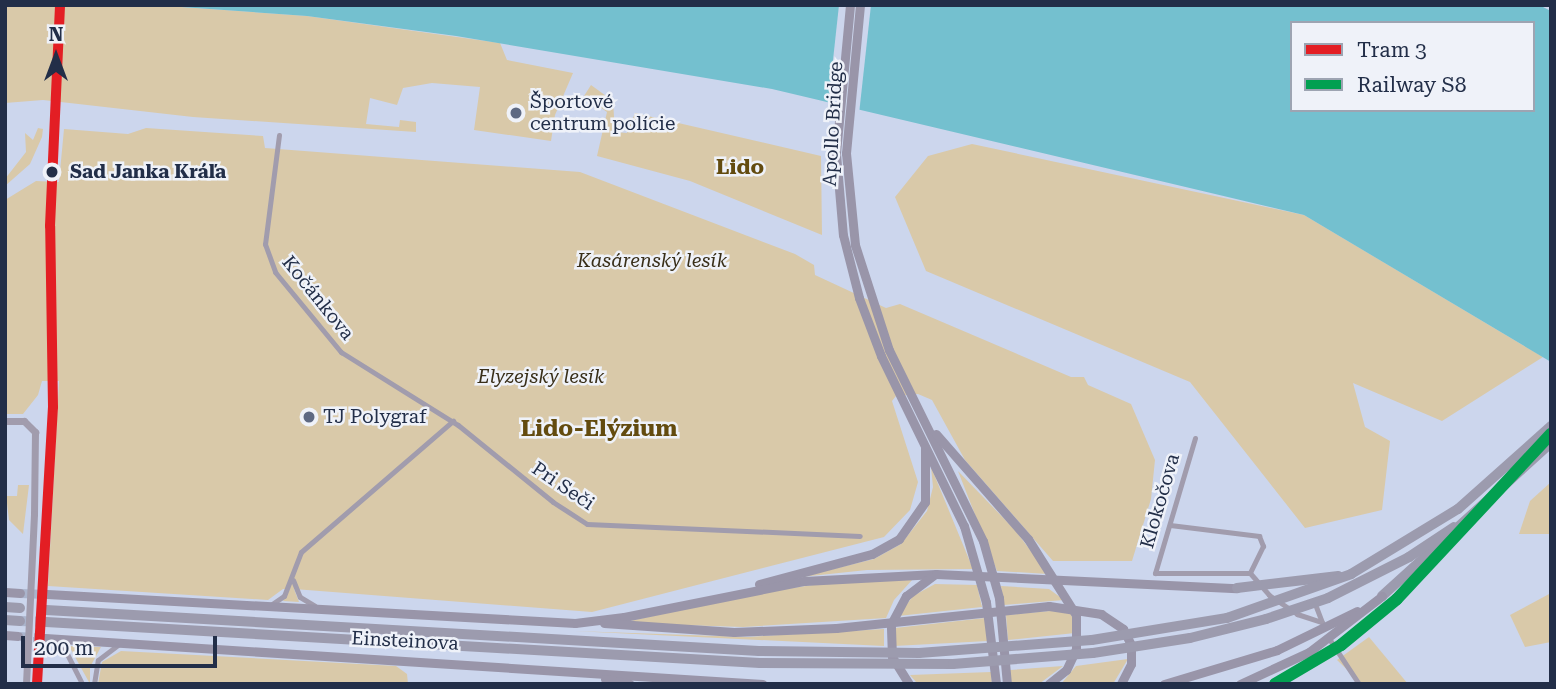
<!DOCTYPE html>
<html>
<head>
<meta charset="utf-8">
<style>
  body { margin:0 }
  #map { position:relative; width:1556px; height:689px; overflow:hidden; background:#ccd6ed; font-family:"Roboto Serif",serif }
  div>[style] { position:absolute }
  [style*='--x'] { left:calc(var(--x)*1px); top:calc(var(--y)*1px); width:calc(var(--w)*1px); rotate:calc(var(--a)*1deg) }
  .green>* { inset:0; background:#d9c9a9 }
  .water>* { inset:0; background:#74c0cf }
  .pier>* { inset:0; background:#ccd6ed }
  .primary-tunnel>* { height:9px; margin-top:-4.5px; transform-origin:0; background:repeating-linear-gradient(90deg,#aab4cc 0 9px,transparent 0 13.5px) }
  .motorway-tunnel>* { height:10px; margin-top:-5px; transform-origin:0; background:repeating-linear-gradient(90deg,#aab4cc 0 10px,transparent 0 15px) }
  .minor>* { height:5px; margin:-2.5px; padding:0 2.5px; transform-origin:2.5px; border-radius:2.5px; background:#a19cad }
  .tertiary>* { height:7px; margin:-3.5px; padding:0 3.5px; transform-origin:3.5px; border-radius:3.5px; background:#a19cad }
  .primary>* { height:9px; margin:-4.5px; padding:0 4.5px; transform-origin:4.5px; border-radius:4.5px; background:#9995a9 }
  .motorway>* { height:10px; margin:-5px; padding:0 5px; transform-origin:5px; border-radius:5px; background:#9c9bae }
  .tertiary-bridge>* { height:7px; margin:-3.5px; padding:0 3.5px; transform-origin:3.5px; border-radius:3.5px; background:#a19cad }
  .primary-bridge>* { height:9px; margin:-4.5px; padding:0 4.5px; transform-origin:4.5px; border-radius:4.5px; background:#9995a9 }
  .motorway-bridge>* { height:10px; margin:-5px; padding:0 5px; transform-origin:5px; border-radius:5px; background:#9c9bae }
  .rail-1>* { height:12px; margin:-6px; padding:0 6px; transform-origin:6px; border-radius:6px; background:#02a051 }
  .tram-1>* { height:10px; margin:-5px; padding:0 5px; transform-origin:5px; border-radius:5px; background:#e31e24 }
  .dots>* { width:19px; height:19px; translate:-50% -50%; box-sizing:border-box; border:4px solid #eff2f9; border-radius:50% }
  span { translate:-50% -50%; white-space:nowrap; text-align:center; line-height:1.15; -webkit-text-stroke:5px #eff2f9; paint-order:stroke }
  .poi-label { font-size:19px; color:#222e48 }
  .left { translate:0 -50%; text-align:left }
  .street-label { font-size:19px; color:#222e48 }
  .stop-label { font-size:19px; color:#222e48; font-weight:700 }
  .park-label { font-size:19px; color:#392f19; font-style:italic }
  .neighbourhood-label { font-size:21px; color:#634b0f; font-weight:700 }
  .quarter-label { font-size:23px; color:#634b0f; font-weight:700 }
  .frame { position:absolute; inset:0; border:7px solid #222e48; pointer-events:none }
  .legend { position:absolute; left:1290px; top:21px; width:245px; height:91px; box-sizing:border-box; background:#eff2f9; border:2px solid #9da4b2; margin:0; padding:9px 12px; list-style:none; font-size:21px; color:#222e48 }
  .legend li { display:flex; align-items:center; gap:14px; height:35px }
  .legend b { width:35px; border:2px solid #9da4b2 }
  .north { position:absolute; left:21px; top:21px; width:70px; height:70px; -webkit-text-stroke:5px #eff2f9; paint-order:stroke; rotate:0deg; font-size:19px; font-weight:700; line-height:28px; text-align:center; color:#222e48 }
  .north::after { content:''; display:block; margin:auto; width:24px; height:32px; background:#222e48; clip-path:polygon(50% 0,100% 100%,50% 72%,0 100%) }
  .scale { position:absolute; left:21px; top:636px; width:196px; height:32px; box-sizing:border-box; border:4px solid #222e48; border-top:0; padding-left:9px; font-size:21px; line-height:24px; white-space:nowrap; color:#222e48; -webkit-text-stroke:5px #eff2f9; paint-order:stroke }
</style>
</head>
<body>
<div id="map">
  <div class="green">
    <i style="clip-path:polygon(5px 5px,153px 5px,307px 16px,500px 43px,507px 60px,573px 73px,555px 115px,551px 141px,474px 130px,480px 87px,432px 83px,403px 88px,397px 105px,370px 98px,366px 124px,399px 127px,400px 120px,416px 122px,416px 132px,193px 117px,43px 100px,5px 103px)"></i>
    <i style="clip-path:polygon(591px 85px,613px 101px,615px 132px,627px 133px,635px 113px,821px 156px,822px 235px,690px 181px,597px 156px,607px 112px,584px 96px)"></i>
    <i style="clip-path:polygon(38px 128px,43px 129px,42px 137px,30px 164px,5px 186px,5px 179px,26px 152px,25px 133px,33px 140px)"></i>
    <i style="clip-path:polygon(146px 128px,263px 136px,265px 148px,580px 172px,795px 254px,814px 265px,815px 275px,886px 308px,900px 304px,1071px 377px,1084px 377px,1088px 385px,1131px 404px,1155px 460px,1151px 499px,1132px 561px,1053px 561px,965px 460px,932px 400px,918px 394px,896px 396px,892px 401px,918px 482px,910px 510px,884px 537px,592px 612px,294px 589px,299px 602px,283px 601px,290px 589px,283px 589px,268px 600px,48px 586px,59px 381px,42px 381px,38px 395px,23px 414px,5px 414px,5px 200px,36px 181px,59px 182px,64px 129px,128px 134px)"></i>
    <i style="clip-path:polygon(972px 144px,1304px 215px,1543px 357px,1442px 421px,1353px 383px,1365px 427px,1390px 441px,1382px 510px,1305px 528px,1190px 382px,926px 271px,895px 197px,928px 156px)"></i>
    <i style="clip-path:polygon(931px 467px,973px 569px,867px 570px,801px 577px,874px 559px,901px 544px,927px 511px,933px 487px)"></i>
    <i style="clip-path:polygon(958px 471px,1015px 530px,1048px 574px,997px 571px)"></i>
    <i style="clip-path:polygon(1551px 482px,1551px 534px,1519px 534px,1530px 501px)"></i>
    <i style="clip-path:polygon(18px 485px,29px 485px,23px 534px,9px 520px,7px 503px,7px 496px,17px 496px)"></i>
    <i style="clip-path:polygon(913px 579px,894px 600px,886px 618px,743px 627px,620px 623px,765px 592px,833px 582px)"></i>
    <i style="clip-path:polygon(935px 584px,977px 585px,982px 607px,898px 616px,913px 596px)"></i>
    <i style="clip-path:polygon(1001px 586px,1049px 589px,1064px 600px,1004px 605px)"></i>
    <i style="clip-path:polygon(1551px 593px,1551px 642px,1525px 647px,1510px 615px)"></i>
    <i style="clip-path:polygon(1050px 611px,1071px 612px,1075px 633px,1008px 640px,1006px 615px)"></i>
    <i style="clip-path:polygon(985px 618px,988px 641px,894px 646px,895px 628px)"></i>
    <i style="clip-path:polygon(884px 629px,884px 646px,574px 631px,747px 637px)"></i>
    <i style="clip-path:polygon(1369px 637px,1408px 684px,1362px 684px,1337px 660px)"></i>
    <i style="clip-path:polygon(69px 646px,101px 647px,90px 667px,90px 684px)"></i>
    <i style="clip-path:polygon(121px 651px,396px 666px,407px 674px,408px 684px,98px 684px,102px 662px)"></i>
    <i style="clip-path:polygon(1128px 659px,1113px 684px,1061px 684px,1076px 666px)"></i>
    <i style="clip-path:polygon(1063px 666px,1039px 684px,1011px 684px,1010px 670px)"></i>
    <i style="clip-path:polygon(991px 672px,992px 684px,916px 682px,910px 675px)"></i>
  </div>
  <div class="water">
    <i style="clip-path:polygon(evenodd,153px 5px,1539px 5px,1551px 11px,1551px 362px,1304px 215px,772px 89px,456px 36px,307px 16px,153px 5px,1292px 23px,1533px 23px,1533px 110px,1292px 110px,1292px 23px)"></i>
  </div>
  <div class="pier">
    <i style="clip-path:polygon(839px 5px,871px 5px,859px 114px,828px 106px)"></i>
  </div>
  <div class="primary-tunnel">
    <i style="--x:20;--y:593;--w:27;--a:2"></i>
    <i style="--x:20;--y:636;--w:25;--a:5"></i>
  </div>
  <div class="motorway-tunnel">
    <i style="--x:20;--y:621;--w:26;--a:2"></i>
  </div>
  <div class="minor">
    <i style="--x:279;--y:135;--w:110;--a:97.3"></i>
    <i style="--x:265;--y:244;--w:30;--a:70"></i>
    <i style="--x:275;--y:272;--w:104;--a:50.5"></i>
    <i style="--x:341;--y:352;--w:138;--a:32"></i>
    <i style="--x:458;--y:425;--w:122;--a:39"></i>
    <i style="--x:553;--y:502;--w:40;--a:32.9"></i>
    <i style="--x:587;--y:524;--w:273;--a:2.5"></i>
    <i style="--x:1195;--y:438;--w:141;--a:106.5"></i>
    <i style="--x:1155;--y:573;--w:95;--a:0"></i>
    <i style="--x:1250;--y:573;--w:29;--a:49"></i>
    <i style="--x:1269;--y:595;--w:34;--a:34"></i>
    <i style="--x:1297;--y:614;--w:26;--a:18"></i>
    <i style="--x:1170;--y:525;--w:90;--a:7"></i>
    <i style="--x:1259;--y:536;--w:11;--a:68"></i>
    <i style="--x:1263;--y:546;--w:30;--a:116"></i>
    <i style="--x:293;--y:580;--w:18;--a:68"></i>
    <i style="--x:300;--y:597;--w:17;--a:31"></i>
    <i style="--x:272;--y:604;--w:14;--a:-34"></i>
    <i style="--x:284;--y:596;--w:47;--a:-68.9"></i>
    <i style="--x:301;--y:552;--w:201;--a:-40.8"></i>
    <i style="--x:1315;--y:604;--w:22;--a:69"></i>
    <i style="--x:1328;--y:637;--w:56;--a:56.6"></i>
    <i style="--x:51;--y:639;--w:22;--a:43"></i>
    <i style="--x:67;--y:654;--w:34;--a:63"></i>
    <i style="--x:94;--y:684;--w:24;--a:-81"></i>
    <i style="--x:98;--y:660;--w:26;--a:-37"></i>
  </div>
  <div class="tertiary">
    <i style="--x:5;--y:421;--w:19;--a:0"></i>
    <i style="--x:24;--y:421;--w:16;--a:45"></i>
    <i style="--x:35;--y:432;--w:82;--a:90.7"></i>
  </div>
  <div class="primary">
    <i style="--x:850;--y:5;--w:150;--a:95.4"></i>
    <i style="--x:836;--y:154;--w:81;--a:85.1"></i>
    <i style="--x:843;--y:235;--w:65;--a:75.7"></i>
    <i style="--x:859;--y:298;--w:62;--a:69.2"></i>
    <i style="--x:881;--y:356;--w:189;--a:64"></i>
    <i style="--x:964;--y:526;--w:79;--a:73.9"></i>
    <i style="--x:986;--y:602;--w:83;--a:83"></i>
    <i style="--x:860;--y:5;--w:149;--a:95.4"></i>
    <i style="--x:846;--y:153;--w:92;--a:84.4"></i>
    <i style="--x:855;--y:245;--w:110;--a:72.1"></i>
    <i style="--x:889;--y:350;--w:213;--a:63.8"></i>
    <i style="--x:983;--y:541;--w:59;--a:74.3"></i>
    <i style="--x:999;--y:598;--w:86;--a:84.7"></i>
    <i style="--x:936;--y:434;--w:140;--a:48.8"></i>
    <i style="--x:1028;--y:539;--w:90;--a:57.7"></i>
    <i style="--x:1076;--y:615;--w:34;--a:90"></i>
    <i style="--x:1076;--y:649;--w:23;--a:115"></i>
    <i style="--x:1066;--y:670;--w:22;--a:141"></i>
    <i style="--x:759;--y:584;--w:117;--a:-14.9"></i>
    <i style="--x:872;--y:554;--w:31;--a:-29"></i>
    <i style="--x:899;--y:539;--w:45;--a:-54.9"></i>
    <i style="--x:925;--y:502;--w:54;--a:-90"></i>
    <i style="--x:5;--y:592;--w:15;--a:4"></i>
    <i style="--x:47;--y:594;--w:529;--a:3.14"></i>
    <i style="--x:575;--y:623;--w:49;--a:-7"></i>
    <i style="--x:624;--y:617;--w:184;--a:-11.3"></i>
    <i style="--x:804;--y:581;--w:132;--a:-3"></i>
    <i style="--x:1101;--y:614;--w:27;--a:34"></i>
    <i style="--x:1123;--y:629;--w:18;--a:63"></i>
    <i style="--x:1131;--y:645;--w:19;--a:90"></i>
    <i style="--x:1131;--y:664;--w:22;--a:117"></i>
    <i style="--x:604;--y:623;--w:130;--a:4"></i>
    <i style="--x:734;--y:632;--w:102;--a:-2.2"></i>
    <i style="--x:5;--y:635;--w:13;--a:4"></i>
    <i style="--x:45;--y:638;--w:719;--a:3.67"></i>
    <i style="--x:605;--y:679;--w:25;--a:11"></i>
    <i style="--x:909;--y:684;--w:32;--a:-122"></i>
    <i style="--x:892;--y:657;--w:33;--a:-92"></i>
    <i style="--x:891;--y:624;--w:32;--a:-62"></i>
    <i style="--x:906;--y:596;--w:35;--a:-37"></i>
    <i style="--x:1164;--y:684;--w:118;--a:-16.7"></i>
  </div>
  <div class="motorway">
    <i style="--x:1351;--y:574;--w:125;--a:-31.3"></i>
    <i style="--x:1458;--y:509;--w:125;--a:-41.7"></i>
    <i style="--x:1382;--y:596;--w:228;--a:-42.2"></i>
    <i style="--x:5;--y:607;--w:15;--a:4"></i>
    <i style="--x:46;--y:610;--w:714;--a:3.29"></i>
    <i style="--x:5;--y:620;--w:15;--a:4"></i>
    <i style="--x:46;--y:622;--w:715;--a:3.29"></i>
  </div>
  <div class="tertiary-bridge">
    <i style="--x:26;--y:684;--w:170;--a:-87.3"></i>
  </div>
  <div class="primary-bridge">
    <i style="--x:936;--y:574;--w:301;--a:2.7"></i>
    <i style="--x:836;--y:628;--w:214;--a:-5.9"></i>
    <i style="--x:1049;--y:606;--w:53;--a:8.7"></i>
    <i style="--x:1277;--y:650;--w:89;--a:-26"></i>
    <i style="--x:1240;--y:684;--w:76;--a:-24.9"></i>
    <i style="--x:1309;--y:652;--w:92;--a:-37.5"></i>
  </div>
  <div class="motorway-bridge">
    <i style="--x:1237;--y:588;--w:102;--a:-6.8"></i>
    <i style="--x:759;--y:651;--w:160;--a:0.7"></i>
    <i style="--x:919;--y:653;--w:173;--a:-4.3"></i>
    <i style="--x:1092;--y:640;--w:137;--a:-9.3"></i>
    <i style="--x:1227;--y:618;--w:132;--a:-19.5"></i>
    <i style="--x:760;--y:663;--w:193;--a:0.3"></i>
    <i style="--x:953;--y:664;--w:140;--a:-4.5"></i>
    <i style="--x:1093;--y:653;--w:98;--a:-8.8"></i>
    <i style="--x:1190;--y:638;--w:78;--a:-14"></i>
    <i style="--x:1266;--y:619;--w:65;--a:-18.7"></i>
    <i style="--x:1328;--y:598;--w:91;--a:-26.8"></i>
    <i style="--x:1409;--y:557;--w:54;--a:-33.7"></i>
  </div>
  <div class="rail-1">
    <i style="--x:1275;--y:684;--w:77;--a:-30.6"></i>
    <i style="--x:1341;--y:645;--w:72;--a:-39.4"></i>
    <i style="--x:1397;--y:599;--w:226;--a:-47"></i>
  </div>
  <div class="tram-1">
    <i style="--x:37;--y:684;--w:277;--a:-86.7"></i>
    <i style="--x:53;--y:407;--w:181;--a:-90.9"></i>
    <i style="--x:50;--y:226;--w:221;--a:-87.4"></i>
  </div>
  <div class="dots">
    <i style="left:516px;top:113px;background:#5e6982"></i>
    <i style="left:52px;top:172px;background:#222e48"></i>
    <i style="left:309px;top:417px;background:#5e6982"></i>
  </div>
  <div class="poi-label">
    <span class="left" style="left:530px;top:113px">Športové<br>centrum polície</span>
    <span class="left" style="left:323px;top:417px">TJ Polygraf</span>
  </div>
  <div class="street-label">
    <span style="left:833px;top:124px;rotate:-87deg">Apollo Bridge</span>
    <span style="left:318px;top:298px;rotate:51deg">Kočánkova</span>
    <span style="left:563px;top:486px;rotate:34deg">Pri Seči</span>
    <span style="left:1160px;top:501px;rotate:-74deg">Klokočova</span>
    <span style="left:405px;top:641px;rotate:3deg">Einsteinova</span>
  </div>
  <div class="stop-label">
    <span class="left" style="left:70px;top:172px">Sad Janka Kráľa</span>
  </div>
  <div class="park-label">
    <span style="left:652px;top:261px">Kasárenský lesík</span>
    <span style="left:541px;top:377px">Elyzejský lesík</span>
  </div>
  <div class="neighbourhood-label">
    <span style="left:740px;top:167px">Lido</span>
  </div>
  <div class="quarter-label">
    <span style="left:599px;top:429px">Lido-Elýzium</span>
  </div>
  <div class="frame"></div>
  <ul class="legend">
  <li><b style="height:9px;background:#e31e24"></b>Tram 3</li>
  <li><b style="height:9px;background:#02a051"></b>Railway S8</li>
  </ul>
  <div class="north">N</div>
  <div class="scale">200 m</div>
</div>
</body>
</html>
